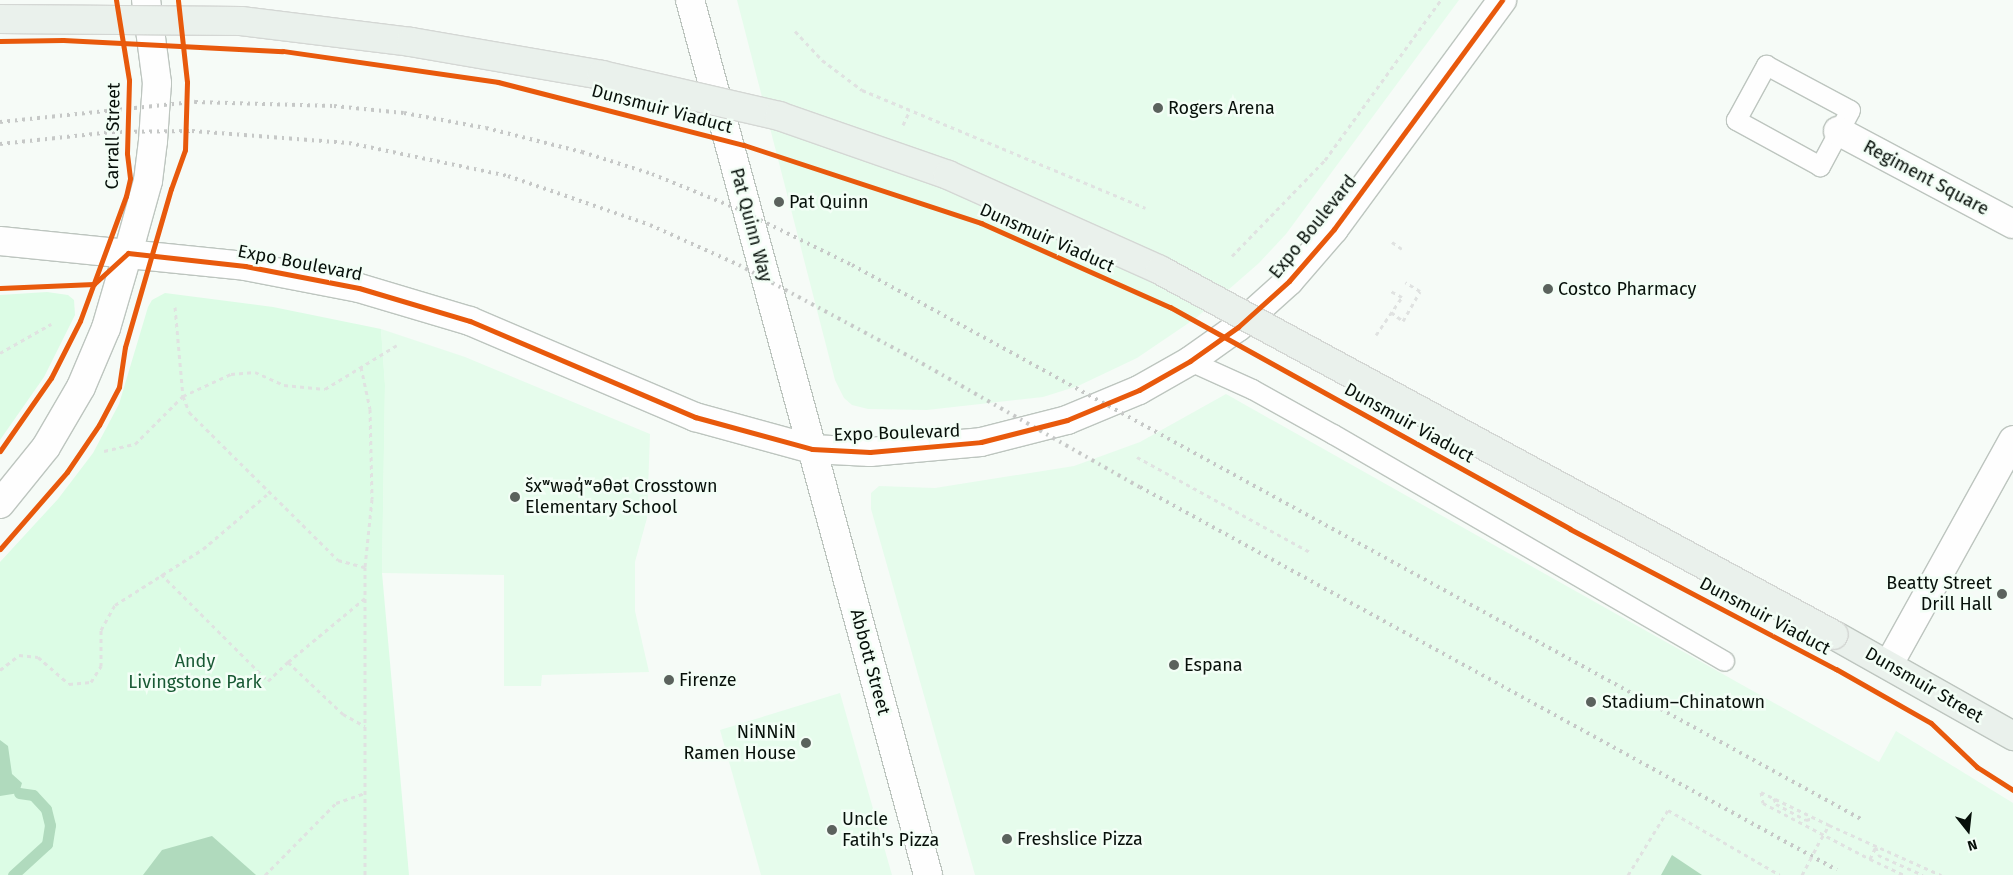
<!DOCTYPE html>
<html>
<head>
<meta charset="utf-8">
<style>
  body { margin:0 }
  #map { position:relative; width:2013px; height:875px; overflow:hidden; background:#f6fbf7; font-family:"Fira Sans",sans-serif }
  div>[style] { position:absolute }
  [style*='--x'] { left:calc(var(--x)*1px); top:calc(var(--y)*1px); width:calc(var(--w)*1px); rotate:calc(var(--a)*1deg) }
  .built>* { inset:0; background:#e6fcec }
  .green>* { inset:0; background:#dcfce5 }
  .water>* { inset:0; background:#b0dabd }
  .stream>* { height:11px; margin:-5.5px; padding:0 5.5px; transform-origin:5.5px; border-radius:5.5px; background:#b0dabd }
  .path>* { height:3px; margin-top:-1.5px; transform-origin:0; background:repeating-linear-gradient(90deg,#e0e2e1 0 4px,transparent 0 8px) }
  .roads { filter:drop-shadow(1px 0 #bdc5bf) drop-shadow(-1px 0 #bdc5bf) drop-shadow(0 1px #bdc5bf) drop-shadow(0 -1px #bdc5bf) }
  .service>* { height:19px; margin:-9.5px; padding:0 9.5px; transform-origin:9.5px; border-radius:9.5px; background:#fefefe }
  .minor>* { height:28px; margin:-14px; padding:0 14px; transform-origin:14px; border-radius:14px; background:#fefefe }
  .tertiary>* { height:28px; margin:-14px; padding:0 14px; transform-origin:14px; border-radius:14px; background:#fefefe }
  .secondary>* { height:28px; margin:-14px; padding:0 14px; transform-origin:14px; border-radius:14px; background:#fefefe }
  .primary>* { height:28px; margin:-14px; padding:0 14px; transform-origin:14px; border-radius:14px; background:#eaf1ec }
  .rail>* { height:4px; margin-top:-2px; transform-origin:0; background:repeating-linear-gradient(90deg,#c6c8c7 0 2.5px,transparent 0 7.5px) }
  .path-bridge>* { height:3px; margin-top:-1.5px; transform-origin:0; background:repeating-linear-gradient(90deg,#e0e2e1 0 4px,transparent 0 8px) }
  .bridges { filter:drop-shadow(1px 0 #d4d7d4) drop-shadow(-1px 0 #d4d7d4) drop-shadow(0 1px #d4d7d4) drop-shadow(0 -1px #d4d7d4) }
  .primary-bridge>* { height:28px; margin:-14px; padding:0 14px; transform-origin:14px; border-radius:14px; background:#eaf1ec }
  .cycleway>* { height:5px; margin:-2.5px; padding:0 2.5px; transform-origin:2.5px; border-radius:2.5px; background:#e8590c }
  .dots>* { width:14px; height:14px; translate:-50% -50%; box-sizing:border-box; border:2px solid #f3fef6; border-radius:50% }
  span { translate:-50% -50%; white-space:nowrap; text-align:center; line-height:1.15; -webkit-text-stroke:5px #f3fef6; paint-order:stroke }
  .poi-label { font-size:18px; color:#07100a }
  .left { translate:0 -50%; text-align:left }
  .right { translate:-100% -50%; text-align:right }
  .street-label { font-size:18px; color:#07100a }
  .park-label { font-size:18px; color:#185934 }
  .north { position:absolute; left:1943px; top:805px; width:50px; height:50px; -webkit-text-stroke:4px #f3fef6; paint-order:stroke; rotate:164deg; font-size:14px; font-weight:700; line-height:20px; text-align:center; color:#07100a }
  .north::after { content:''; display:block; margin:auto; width:18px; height:22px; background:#07100a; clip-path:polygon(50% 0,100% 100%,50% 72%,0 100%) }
</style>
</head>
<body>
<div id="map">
  <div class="built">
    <i style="clip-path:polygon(737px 0,1459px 0,1286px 234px,1259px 263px,1196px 318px,1137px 358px,1078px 386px,1043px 397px,927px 410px,868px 409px,852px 405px,844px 398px,835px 380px)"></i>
    <i style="clip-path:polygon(381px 329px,465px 357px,650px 434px,647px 518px,635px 562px,635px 611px,649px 672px,542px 675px,541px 686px,504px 686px,504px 575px,382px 573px,385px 385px)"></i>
    <i style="clip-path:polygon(1226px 394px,1879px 762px,1896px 731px,2013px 803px,2013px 875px,975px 875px,871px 509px,871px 493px,879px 486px,935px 488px,1074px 466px,1140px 442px)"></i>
    <i style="clip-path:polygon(840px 693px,892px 875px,761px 875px,720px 730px)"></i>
  </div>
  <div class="green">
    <i style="clip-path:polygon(47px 292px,68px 295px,74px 300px,75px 315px,44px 377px,0 440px,0 295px)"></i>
    <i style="clip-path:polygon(165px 293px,273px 307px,381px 329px,385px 385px,382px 573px,409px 875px,0 875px,0 562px,58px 499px,93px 453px,119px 404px,148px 307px,152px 300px)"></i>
  </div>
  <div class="water">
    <i style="clip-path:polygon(0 740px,8px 746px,12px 774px,22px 783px,19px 793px,0 796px)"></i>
    <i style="clip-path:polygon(212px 836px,256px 875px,143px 875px,162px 850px)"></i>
    <i style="clip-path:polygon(1672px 855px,1702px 875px,1661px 875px)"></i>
  </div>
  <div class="stream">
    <i style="--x:13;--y:875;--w:46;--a:-42.4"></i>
    <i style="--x:47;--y:844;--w:19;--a:-81"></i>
    <i style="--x:50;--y:825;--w:16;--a:-104"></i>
    <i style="--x:46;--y:809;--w:19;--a:-133"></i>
    <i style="--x:33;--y:795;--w:14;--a:-172"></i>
  </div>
  <div class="path">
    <i style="--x:795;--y:31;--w:40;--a:47"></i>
    <i style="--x:822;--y:60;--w:50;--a:36.9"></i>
    <i style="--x:862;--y:90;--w:307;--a:22.6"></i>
    <i style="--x:903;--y:125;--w:14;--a:-65"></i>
    <i style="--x:1392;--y:242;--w:12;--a:35"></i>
    <i style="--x:1232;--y:256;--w:134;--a:-45.9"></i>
    <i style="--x:1325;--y:160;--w:198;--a:-54.1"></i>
    <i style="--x:175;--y:307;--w:89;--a:84.9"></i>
    <i style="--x:183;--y:396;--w:17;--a:69"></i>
    <i style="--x:189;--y:412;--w:210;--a:44.8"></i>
    <i style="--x:338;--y:560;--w:28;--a:15"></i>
    <i style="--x:1391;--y:312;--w:15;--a:37"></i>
    <i style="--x:1403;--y:321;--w:34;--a:-60"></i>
    <i style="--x:1420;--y:291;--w:17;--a:-149"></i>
    <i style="--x:1376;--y:335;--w:46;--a:-55.6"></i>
    <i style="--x:1402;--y:297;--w:15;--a:-152"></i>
    <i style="--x:0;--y:353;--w:59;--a:-29.6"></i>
    <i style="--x:361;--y:367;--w:43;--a:77.9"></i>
    <i style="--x:370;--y:409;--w:90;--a:88.7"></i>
    <i style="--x:372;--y:499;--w:68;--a:95.9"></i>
    <i style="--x:365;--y:567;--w:308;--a:90"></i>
    <i style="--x:104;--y:451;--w:32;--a:-13"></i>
    <i style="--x:135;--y:444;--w:68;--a:-45"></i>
    <i style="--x:183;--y:396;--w:53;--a:-24.6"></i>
    <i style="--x:231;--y:374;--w:24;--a:-5"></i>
    <i style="--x:255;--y:372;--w:32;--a:24"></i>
    <i style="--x:284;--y:385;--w:41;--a:5.6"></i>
    <i style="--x:325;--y:389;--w:84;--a:-31.4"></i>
    <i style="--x:1137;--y:457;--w:197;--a:28.8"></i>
    <i style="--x:161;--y:574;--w:151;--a:45"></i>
    <i style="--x:268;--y:681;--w:28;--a:-44"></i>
    <i style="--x:288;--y:662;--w:76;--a:43.4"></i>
    <i style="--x:343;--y:714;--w:25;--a:29"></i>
    <i style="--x:288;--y:662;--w:100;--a:-39.7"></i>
    <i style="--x:0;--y:670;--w:24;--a:-38"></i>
    <i style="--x:19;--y:655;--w:19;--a:6"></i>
    <i style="--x:38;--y:657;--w:41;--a:41.1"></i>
    <i style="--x:69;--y:684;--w:22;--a:-5"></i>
    <i style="--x:91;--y:682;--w:19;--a:-58"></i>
    <i style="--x:101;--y:666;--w:36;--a:-90"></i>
    <i style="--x:101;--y:630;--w:29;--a:-61"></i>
    <i style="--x:115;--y:605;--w:104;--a:-32.5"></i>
    <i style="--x:203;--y:549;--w:88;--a:-40.4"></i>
    <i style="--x:1761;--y:792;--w:11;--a:80"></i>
    <i style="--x:1763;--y:803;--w:121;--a:27.6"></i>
    <i style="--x:1870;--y:859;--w:14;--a:-65"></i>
    <i style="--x:1761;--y:792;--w:76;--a:25.9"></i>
    <i style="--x:1774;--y:798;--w:6;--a:72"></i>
    <i style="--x:1776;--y:804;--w:34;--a:28"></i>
    <i style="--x:1806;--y:820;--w:8;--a:-14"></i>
    <i style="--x:1817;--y:846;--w:24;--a:-60"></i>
    <i style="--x:1829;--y:825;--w:123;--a:24.1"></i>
    <i style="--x:1876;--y:847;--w:8;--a:76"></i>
    <i style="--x:1878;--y:855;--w:49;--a:24"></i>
    <i style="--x:1870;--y:859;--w:38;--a:25"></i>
    <i style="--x:265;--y:875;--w:101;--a:-45.4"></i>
    <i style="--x:336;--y:803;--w:31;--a:-19"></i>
    <i style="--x:1628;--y:875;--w:76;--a:-58.4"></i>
    <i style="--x:1668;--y:810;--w:129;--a:30.1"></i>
    <i style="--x:1802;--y:875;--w:17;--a:-62"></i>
  </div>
  <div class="roads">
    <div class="service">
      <i style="--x:1766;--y:65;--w:95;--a:28.2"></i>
      <i style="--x:1850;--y:110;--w:64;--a:118.2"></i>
      <i style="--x:1820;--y:166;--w:96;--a:-151.3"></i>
      <i style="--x:1736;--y:120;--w:63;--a:-61.4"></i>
      <i style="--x:1190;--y:361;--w:68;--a:24.3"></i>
      <i style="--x:1252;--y:389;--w:93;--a:29.1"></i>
      <i style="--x:1333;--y:434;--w:452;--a:30.1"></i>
    </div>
    <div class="minor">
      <i style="--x:1838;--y:131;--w:198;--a:28"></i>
      <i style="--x:1889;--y:664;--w:256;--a:-61"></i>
    </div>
    <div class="tertiary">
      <i style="--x:690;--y:0;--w:907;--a:74.78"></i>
      <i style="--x:0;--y:504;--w:73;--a:-51.1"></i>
      <i style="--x:46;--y:447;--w:69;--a:-59.7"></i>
      <i style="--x:81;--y:387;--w:64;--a:-67"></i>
      <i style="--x:106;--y:328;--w:78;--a:-73.7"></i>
      <i style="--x:128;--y:253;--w:75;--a:-74.5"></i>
      <i style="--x:148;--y:181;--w:40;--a:-82.9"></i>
      <i style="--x:153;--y:141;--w:58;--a:-86.1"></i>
      <i style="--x:157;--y:83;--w:84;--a:-97.5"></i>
    </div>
    <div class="secondary">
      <i style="--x:0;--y:241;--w:246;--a:5.8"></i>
      <i style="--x:245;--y:266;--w:116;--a:10.9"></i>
      <i style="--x:359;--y:288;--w:116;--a:16.6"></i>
      <i style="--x:470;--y:321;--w:245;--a:23.1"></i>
      <i style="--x:695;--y:417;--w:121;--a:15.3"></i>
      <i style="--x:812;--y:449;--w:58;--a:3"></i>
      <i style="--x:870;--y:452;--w:111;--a:-5.1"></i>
      <i style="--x:981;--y:442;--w:89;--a:-14.3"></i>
      <i style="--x:1067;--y:420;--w:78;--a:-22.6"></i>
      <i style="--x:1139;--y:390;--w:59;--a:-29.6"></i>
      <i style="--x:1190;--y:361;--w:59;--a:-35.3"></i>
      <i style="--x:1238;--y:327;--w:69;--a:-42"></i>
      <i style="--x:1289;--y:281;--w:69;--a:-49.1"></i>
      <i style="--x:1334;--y:229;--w:284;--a:-53.7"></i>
    </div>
    <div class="primary">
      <i style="--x:1834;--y:635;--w:206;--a:29.4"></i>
    </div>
  </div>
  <div class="rail">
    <i style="--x:0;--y:122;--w:196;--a:-5.9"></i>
    <i style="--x:195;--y:102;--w:139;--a:1.6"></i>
    <i style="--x:334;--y:106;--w:70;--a:5.7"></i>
    <i style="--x:404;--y:113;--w:83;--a:10.4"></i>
    <i style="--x:486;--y:128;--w:99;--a:14"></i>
    <i style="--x:582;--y:152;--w:73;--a:17.4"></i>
    <i style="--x:652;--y:174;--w:95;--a:22.2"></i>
    <i style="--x:740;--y:210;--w:125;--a:26.2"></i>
    <i style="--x:852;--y:265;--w:1153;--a:28.77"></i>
    <i style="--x:0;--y:144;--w:113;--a:-6.1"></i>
    <i style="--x:112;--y:132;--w:80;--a:-0.7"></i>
    <i style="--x:192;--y:131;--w:157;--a:4.4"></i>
    <i style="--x:349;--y:143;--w:162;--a:11.7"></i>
    <i style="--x:508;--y:176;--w:150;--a:19"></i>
    <i style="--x:650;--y:225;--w:98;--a:24.2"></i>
    <i style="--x:739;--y:265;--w:201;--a:28.2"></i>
    <i style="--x:916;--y:360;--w:257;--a:29.6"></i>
    <i style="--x:1140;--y:487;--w:795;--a:28.79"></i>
  </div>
  <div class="path-bridge">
    <i style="--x:1810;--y:860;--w:16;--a:-63"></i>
  </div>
  <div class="bridges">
    <div class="primary-bridge">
      <i style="--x:0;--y:19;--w:241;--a:0.5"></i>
      <i style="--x:241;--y:21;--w:171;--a:7"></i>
      <i style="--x:411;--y:42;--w:194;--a:9.8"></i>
      <i style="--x:602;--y:75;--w:182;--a:13"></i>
      <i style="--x:779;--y:116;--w:179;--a:19.2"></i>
      <i style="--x:948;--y:175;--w:232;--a:24.1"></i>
      <i style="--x:1160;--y:270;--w:766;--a:28.44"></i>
    </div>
  </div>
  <div class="cycleway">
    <i style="--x:0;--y:41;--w:63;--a:-0.9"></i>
    <i style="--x:63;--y:40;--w:220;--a:2.9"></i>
    <i style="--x:283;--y:51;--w:217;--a:8.2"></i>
    <i style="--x:498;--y:82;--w:254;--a:14.4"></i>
    <i style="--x:744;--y:145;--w:250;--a:18.2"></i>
    <i style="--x:981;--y:223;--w:207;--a:24"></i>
    <i style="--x:1170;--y:307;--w:457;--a:29"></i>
    <i style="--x:1570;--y:529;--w:301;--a:27.8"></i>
    <i style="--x:1836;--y:669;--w:109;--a:29.6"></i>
    <i style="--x:1931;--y:723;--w:64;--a:43.7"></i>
    <i style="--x:1977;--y:767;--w:43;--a:32.6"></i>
    <i style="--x:0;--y:288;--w:94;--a:-2.4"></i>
    <i style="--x:94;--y:284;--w:46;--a:-42.4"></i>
    <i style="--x:128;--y:253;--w:118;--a:6.3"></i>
    <i style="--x:245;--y:266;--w:116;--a:10.9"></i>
    <i style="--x:359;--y:288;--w:116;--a:16.6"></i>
    <i style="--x:470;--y:321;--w:245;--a:23.1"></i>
    <i style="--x:695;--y:417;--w:121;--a:15.3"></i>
    <i style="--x:812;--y:449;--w:58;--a:3"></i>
    <i style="--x:870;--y:452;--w:111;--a:-5.1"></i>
    <i style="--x:981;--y:442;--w:89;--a:-14.3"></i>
    <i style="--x:1067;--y:420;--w:78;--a:-22.6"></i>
    <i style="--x:1139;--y:390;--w:59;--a:-29.6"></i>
    <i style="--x:1190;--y:361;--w:59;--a:-35.3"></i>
    <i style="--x:1238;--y:327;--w:69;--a:-42"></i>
    <i style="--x:1289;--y:281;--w:69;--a:-49.1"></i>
    <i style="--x:1334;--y:229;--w:284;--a:-53.7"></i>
    <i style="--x:0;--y:451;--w:89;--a:-55.1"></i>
    <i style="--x:51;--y:378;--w:64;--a:-63"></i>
    <i style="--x:80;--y:321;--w:133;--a:-69.8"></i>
    <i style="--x:126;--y:196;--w:18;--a:-77"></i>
    <i style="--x:130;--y:178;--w:25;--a:-97"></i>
    <i style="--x:127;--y:153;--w:73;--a:-88.4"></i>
    <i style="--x:129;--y:80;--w:81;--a:-99.2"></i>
    <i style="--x:0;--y:549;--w:102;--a:-49"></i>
    <i style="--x:67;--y:472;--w:57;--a:-55.8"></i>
    <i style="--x:99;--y:425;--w:43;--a:-62.2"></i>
    <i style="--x:119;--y:387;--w:40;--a:-81.5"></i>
    <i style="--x:125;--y:347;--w:165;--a:-73.8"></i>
    <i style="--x:171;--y:189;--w:41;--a:-70.3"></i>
    <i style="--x:185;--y:150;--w:68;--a:-88.3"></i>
    <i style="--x:187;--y:82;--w:82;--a:-96.3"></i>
  </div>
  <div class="dots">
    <i style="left:1158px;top:108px;background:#5b625d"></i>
    <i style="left:779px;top:202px;background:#5b625d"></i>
    <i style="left:1548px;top:289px;background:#5b625d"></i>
    <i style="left:515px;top:497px;background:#5b625d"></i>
    <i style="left:2002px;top:594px;background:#5b625d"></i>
    <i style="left:1174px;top:665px;background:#5b625d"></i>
    <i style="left:669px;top:680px;background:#5b625d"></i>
    <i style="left:1591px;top:702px;background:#5b625d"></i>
    <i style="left:806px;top:743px;background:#5b625d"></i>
    <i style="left:832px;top:830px;background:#5b625d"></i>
    <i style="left:1007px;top:839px;background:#5b625d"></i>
  </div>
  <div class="poi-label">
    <span class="left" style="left:1168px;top:108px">Rogers Arena</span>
    <span class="left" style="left:789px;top:202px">Pat Quinn</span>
    <span class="left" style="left:1558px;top:289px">Costco Pharmacy</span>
    <span class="left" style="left:525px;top:497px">šxʷwəq̓ʷəθət Crosstown<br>Elementary School</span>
    <span class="right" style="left:1992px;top:594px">Beatty Street<br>Drill Hall</span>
    <span class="left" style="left:1184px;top:665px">Espana</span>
    <span class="left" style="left:679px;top:680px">Firenze</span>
    <span class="left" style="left:1602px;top:702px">Stadium–Chinatown</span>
    <span class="right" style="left:796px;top:743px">NiNNiN<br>Ramen House</span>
    <span class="left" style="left:842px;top:830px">Uncle<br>Fatih's Pizza</span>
    <span class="left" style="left:1017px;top:839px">Freshslice Pizza</span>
  </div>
  <div class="street-label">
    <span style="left:662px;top:109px;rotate:15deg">Dunsmuir Viaduct</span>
    <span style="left:113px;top:136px;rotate:-89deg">Carrall Street</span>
    <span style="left:1926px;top:178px;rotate:28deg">Regiment Square</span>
    <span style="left:751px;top:225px;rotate:75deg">Pat Quinn Way</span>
    <span style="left:1313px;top:227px;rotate:-51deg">Expo Boulevard</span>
    <span style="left:1047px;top:238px;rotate:24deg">Dunsmuir Viaduct</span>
    <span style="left:300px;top:263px;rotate:11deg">Expo Boulevard</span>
    <span style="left:1409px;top:423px;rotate:29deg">Dunsmuir Viaduct</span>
    <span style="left:897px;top:433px;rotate:-2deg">Expo Boulevard</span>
    <span style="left:1765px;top:616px;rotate:28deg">Dunsmuir Viaduct</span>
    <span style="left:870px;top:662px;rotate:75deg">Abbott Street</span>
    <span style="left:1924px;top:685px;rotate:30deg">Dunsmuir Street</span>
  </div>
  <div class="park-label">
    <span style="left:195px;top:672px">Andy<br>Livingstone Park</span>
  </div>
  <div class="north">N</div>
</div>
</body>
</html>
